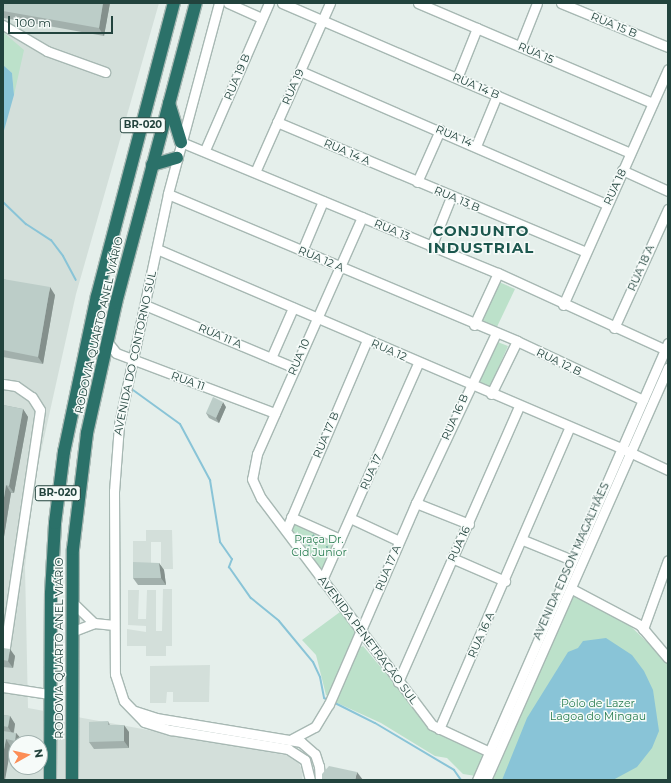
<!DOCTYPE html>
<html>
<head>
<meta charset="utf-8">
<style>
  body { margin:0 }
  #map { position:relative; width:671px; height:783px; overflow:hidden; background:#e5efeb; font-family:Montserrat,sans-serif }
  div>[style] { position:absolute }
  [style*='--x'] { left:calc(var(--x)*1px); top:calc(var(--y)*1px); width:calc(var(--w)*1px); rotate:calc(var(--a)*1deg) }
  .built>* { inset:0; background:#d3dfda }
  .green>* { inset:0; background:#bce1ca }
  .water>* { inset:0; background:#89c4d7 }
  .stream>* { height:2px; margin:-1px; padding:0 1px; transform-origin:1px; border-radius:1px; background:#89c4d7 }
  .path>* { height:1.5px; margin-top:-0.75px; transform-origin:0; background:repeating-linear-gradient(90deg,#83b5aa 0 2px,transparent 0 5px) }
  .roads { filter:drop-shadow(1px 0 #a7b8b3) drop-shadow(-1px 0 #a7b8b3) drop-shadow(0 1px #a7b8b3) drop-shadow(0 -1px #a7b8b3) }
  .minor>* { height:9px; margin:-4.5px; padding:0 4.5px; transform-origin:4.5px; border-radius:4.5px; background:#fff }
  .highway>* { height:12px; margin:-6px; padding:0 6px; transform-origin:6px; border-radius:6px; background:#2b7169 }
  .wall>* { inset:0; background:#a2b0ac }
  .shaded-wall>* { inset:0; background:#84908c }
  .building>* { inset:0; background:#bccdc8 }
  span { translate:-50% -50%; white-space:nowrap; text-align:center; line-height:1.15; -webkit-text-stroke:3px #f6fbf9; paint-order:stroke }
  .shield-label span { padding:1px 3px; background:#f6fbf9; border:1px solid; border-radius:3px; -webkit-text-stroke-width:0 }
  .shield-label { font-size:10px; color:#22433d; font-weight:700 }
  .street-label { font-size:11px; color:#22433d }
  .park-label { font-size:11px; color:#297d51 }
  .district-label { font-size:15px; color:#1c574e; font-weight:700; letter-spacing:1px }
  .frame { position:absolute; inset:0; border:4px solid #22433d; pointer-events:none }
  .north { position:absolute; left:8px; top:735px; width:40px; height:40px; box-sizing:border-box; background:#f6fbf9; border:1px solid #a1b1ae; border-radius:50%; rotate:82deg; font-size:11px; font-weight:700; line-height:16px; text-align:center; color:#22433d }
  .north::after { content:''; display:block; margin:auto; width:14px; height:18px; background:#fc8d56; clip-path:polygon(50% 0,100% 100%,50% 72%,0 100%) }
  .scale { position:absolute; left:8px; top:16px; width:105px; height:18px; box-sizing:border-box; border:2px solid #22433d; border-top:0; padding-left:5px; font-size:12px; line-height:14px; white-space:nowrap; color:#22433d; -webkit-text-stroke:3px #f6fbf9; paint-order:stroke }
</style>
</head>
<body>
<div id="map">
  <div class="built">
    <i style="clip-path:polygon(evenodd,3px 3px,159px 3px,76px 294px,34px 483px,25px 567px,28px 708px,296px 757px,303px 772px,302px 780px,3px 780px,3px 3px,16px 743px,40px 743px,40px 767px,16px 767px,16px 743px)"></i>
    <i style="clip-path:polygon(146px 530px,172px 530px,173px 569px,161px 569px,161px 542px,151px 542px,151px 570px,133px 570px,133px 541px,146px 541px)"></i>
    <i style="clip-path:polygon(163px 589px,172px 589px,172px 646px,166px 646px,166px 656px,146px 656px,146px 646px,127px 646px,127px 629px,146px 632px,146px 626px,128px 625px,128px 590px,139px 590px,138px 619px,146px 619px,147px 590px,156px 590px,156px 631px,162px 631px)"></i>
    <i style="clip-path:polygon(210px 665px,209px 702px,173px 702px,173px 692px,167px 692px,166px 703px,150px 703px,150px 666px)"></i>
  </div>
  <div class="green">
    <i style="clip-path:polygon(3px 32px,24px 50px,14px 95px,12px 73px,3px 65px)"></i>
    <i style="clip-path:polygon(497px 281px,515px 289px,495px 331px,478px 324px)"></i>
    <i style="clip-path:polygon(495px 341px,508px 346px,490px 387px,477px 381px)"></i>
    <i style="clip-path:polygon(294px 522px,335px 539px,322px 571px,290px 528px)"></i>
    <i style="clip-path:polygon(576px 595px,624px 620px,668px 662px,668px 780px,493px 780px,572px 597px)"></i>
    <i style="clip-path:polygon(340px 612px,357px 632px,330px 697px,326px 695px,316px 655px,302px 640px)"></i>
    <i style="clip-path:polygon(363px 646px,434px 731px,484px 754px,476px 776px,463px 774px,447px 758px,435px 756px,381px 723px,333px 701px,359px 648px)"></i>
  </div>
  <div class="water">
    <i style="clip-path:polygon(3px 65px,12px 73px,14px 95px,3px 134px)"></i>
    <i style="clip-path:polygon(606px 638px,632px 655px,644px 671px,653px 690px,659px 731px,652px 748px,637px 767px,613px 780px,502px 780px,527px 718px,568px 652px,578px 648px,583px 641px)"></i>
  </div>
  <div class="stream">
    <i style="--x:3;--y:202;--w:32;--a:44"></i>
    <i style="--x:26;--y:224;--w:30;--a:33"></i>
    <i style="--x:51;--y:240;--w:20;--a:53"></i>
    <i style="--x:63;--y:256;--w:27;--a:62"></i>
    <i style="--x:133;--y:390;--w:58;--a:35.9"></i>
    <i style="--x:180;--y:424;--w:64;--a:61.8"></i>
    <i style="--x:210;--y:480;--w:63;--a:80.8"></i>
    <i style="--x:220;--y:542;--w:21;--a:55"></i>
    <i style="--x:232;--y:559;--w:9;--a:111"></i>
    <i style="--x:229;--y:567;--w:38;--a:55"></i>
    <i style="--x:251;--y:598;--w:36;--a:39"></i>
    <i style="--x:279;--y:621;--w:53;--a:50.3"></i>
    <i style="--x:313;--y:662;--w:17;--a:65"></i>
    <i style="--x:320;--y:677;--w:21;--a:79"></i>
    <i style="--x:324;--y:698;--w:4;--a:27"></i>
    <i style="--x:333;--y:702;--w:47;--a:26.6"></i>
    <i style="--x:375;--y:723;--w:92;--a:30.7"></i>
    <i style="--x:454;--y:770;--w:12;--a:55"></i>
  </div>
  <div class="path">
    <i style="--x:313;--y:535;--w:5;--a:53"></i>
    <i style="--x:316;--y:539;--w:3;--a:-18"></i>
    <i style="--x:320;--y:539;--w:12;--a:48"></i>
    <i style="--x:308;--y:546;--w:10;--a:-37"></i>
    <i style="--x:315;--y:556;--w:13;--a:-32"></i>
  </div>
  <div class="roads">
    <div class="minor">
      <i style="--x:219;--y:3;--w:198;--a:105"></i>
      <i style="--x:168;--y:194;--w:236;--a:102"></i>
      <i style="--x:119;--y:425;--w:66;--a:94.3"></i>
      <i style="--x:114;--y:491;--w:183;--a:89.7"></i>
      <i style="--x:115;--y:674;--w:28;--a:72"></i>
      <i style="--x:124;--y:701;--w:29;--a:46"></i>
      <i style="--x:144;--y:722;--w:28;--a:17"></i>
      <i style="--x:171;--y:730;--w:119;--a:9.2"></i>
      <i style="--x:288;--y:749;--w:20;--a:33"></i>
      <i style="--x:305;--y:760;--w:21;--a:76"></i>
      <i style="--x:228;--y:3;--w:37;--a:24"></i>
      <i style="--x:282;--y:3;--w:379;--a:23.3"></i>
      <i style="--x:418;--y:3;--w:255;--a:23.1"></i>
      <i style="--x:561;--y:3;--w:116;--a:22.4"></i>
      <i style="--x:3;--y:25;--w:51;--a:30.6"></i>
      <i style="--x:47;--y:51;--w:62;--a:19.9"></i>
      <i style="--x:520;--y:46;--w:46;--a:-68.4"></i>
      <i style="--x:300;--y:71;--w:334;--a:23.5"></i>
      <i style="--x:457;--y:78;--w:54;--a:-68.2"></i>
      <i style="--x:277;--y:122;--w:335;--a:22.8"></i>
      <i style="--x:181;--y:142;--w:343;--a:22.5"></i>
      <i style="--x:498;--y:273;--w:187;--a:24.6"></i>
      <i style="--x:476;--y:146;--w:55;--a:-67.6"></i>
      <i style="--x:205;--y:150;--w:160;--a:-66.5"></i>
      <i style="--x:256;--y:170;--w:183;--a:-66.1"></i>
      <i style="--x:622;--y:170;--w:51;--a:24.5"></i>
      <i style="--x:417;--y:182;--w:57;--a:-66.1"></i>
      <i style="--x:168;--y:194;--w:379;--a:22.8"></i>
      <i style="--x:517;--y:341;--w:139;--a:25.1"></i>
      <i style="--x:362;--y:217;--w:259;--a:113.9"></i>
      <i style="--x:257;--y:454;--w:25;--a:101"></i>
      <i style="--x:252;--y:479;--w:21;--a:65"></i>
      <i style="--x:261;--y:498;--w:284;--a:53"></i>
      <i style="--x:432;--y:725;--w:71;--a:25.1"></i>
      <i style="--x:431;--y:247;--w:54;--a:-68.2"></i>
      <i style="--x:157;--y:249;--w:505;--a:23.21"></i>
      <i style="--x:621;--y:448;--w:52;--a:25.1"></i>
      <i style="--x:302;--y:251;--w:54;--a:-67.2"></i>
      <i style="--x:145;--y:305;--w:163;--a:22.8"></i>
      <i style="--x:563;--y:305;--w:258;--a:-66"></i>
      <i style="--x:474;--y:325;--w:57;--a:-65.2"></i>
      <i style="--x:614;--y:328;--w:131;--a:-65.6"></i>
      <i style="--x:106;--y:340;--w:16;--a:52"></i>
      <i style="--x:116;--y:353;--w:170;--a:20.7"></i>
      <i style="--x:271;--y:358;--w:55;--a:-66.3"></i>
      <i style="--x:3;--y:384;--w:13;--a:9"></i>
      <i style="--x:16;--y:386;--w:19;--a:35"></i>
      <i style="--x:32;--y:397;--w:15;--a:58"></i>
      <i style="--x:40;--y:410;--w:248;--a:98.4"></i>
      <i style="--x:491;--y:394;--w:59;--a:-63.9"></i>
      <i style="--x:416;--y:503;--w:57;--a:21.6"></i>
      <i style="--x:291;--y:517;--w:54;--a:24.2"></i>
      <i style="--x:350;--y:518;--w:54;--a:25.1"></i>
      <i style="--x:286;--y:530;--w:207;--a:-66.9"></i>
      <i style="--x:523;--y:540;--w:53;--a:22.2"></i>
      <i style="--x:452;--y:558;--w:58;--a:23.5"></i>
      <i style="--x:322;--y:580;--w:237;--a:-66.1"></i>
      <i style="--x:572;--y:589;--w:77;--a:27.9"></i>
      <i style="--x:640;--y:625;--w:43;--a:49.7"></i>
      <i style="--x:71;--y:601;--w:32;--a:44"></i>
      <i style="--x:643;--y:629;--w:73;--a:-70.1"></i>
      <i style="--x:71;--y:632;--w:25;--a:-21"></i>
      <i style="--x:94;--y:623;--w:20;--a:6"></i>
      <i style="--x:398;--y:682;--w:301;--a:-66.3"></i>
      <i style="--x:3;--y:687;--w:47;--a:8.7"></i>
      <i style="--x:135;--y:711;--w:22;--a:18"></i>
      <i style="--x:156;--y:718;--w:147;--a:9.4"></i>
      <i style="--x:301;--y:742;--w:18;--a:41"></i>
      <i style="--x:315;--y:754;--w:13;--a:72"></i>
      <i style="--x:319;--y:766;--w:14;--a:86"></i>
      <i style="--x:439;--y:729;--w:329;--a:-66.6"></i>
      <i style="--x:292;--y:739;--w:26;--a:-28"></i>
      <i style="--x:315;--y:727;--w:27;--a:-59"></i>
      <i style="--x:329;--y:704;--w:219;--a:-66.6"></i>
      <i style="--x:416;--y:503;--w:188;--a:-64.8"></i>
      <i style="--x:477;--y:780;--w:477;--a:-66.4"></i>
      <i style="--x:486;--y:780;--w:451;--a:-66.2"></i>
    </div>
    <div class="highway">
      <i style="--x:169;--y:103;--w:41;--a:72.9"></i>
      <i style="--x:152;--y:165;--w:26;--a:-16"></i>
      <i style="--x:50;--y:780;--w:187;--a:-89.7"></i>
      <i style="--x:51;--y:593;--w:70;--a:-86.7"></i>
      <i style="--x:55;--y:523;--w:72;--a:-82.8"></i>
      <i style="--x:64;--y:452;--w:159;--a:-78.1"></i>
      <i style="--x:97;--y:296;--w:303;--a:-75.3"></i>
      <i style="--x:72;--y:780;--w:231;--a:-89.8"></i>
      <i style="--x:73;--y:549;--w:117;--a:-83.1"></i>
      <i style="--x:87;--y:433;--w:133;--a:-77.4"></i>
      <i style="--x:116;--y:303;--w:310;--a:-75.1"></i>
    </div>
  </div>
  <div class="wall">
    <i style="clip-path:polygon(3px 3px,110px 3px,104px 36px,4px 18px,3px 16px)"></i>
    <i style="clip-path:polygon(3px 279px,55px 295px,43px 364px,3px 357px)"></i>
    <i style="clip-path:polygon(3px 405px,23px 409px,28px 417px,14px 493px,11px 493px,3px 543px)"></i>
    <i style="clip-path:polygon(226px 407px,219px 423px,209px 418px,206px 413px)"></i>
    <i style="clip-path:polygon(159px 563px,164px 570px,166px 585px,138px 585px,133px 578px)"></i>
    <i style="clip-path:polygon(3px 648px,15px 656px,13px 668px,3px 667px)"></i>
    <i style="clip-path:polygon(3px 715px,10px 716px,15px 724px,14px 733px,16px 733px,22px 740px,21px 743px,16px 743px,16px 747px,11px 747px,3px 780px)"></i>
    <i style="clip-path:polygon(108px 721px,110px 725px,129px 732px,129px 748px,94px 749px,89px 742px)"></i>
  </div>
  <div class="shaded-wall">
    <i style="clip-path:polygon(103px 3px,110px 3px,104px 36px,99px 28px)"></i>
    <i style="clip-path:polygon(50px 287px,55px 295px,43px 364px,38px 357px)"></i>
    <i style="clip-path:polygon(223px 402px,226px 407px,219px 423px,216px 418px)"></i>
    <i style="clip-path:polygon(23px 409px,28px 417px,14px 493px,9px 486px)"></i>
    <i style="clip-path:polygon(6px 485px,11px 493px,3px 543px,3px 504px)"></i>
    <i style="clip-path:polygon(159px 563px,164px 570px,166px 585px,161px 578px)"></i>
    <i style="clip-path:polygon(10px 649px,15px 656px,13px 668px,8px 661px)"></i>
    <i style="clip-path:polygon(10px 716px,15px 724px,13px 735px,8px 727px)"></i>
    <i style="clip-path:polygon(124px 725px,129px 732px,129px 748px,124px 741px)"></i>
    <i style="clip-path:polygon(16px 733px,22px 740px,21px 743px,17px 743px,15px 741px)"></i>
    <i style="clip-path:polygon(6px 739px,11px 747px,5px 780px,3px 780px,3px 755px)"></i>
    <i style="clip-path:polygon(357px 772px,363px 780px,355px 780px)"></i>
  </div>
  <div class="building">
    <i style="clip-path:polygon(3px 3px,103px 3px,99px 28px,3px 11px)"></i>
    <i style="clip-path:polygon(3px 279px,50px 287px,38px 357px,3px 350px)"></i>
    <i style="clip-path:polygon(213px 397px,223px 402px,216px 418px,206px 413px)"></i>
    <i style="clip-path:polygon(3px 405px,23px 409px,9px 486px,6px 485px,3px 504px)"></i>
    <i style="clip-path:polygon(133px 562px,159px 563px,161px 578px,133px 578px)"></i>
    <i style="clip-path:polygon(3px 648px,10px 649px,8px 661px,3px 660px)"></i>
    <i style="clip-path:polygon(3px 715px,10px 716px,8px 727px,3px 726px)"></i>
    <i style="clip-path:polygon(108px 721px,108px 725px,124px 725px,124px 741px,89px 742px,89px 722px)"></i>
    <i style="clip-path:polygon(3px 731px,16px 733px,15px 741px,6px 739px,3px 755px)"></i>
    <i style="clip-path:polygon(329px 766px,357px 772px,355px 780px,322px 780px,322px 774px)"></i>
  </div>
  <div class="shield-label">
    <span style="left:143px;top:125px">BR-020</span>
    <span style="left:58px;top:493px">BR-020</span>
  </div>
  <div class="street-label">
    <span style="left:614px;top:25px;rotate:22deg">RUA 15 B</span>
    <span style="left:536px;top:53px;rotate:23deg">RUA 15</span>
    <span style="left:237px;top:77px;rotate:-67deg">RUA 19 B</span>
    <span style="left:476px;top:86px;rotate:23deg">RUA 14 B</span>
    <span style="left:293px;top:87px;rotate:-66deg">RUA 19</span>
    <span style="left:454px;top:136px;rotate:23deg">RUA 14</span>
    <span style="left:347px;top:152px;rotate:23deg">RUA 14 A</span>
    <span style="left:615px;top:187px;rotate:-65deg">RUA 18</span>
    <span style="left:457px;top:199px;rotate:23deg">RUA 13 B</span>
    <span style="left:392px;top:230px;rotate:23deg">RUA 13</span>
    <span style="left:321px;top:259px;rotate:23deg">RUA 12 A</span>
    <span style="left:641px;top:268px;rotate:-66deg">RUA 18 A</span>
    <span style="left:99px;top:325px;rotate:-77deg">RODOVIA QUARTO ANEL VIÁRIO</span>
    <span style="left:220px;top:336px;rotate:23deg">RUA 11 A</span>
    <span style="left:389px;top:350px;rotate:24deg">RUA 12</span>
    <span style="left:135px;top:353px;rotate:-78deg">AVENIDA DO CONTORNO SUL</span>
    <span style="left:299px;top:357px;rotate:-67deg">RUA 10</span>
    <span style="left:559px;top:362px;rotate:26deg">RUA 12 B</span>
    <span style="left:188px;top:381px;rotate:20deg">RUA 11</span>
    <span style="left:455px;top:417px;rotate:-66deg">RUA 16 B</span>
    <span style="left:326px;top:435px;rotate:-67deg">RUA 17 B</span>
    <span style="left:371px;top:472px;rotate:-66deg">RUA 17</span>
    <span style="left:459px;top:544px;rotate:-65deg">RUA 16</span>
    <span style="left:571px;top:561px;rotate:-66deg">AVENIDA EDSON MAGALHÃES</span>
    <span style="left:388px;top:568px;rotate:-67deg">RUA 17 A</span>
    <span style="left:481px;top:635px;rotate:-66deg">RUA 16 A</span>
    <span style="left:368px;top:640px;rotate:53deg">AVENIDA PENETRAÇÃO SUL</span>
    <span style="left:59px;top:648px;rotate:-90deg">RODOVIA QUARTO ANEL VIÁRIO</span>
  </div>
  <div class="park-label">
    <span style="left:319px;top:546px">Praça Dr.<br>Cid Junior</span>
    <span style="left:598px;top:710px">Pólo de Lazer<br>Lagoa do Mingau</span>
  </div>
  <div class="district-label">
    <span style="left:481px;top:239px">CONJUNTO<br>INDUSTRIAL</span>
  </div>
  <div class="frame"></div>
  <div class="north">N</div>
  <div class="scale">100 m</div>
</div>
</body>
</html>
